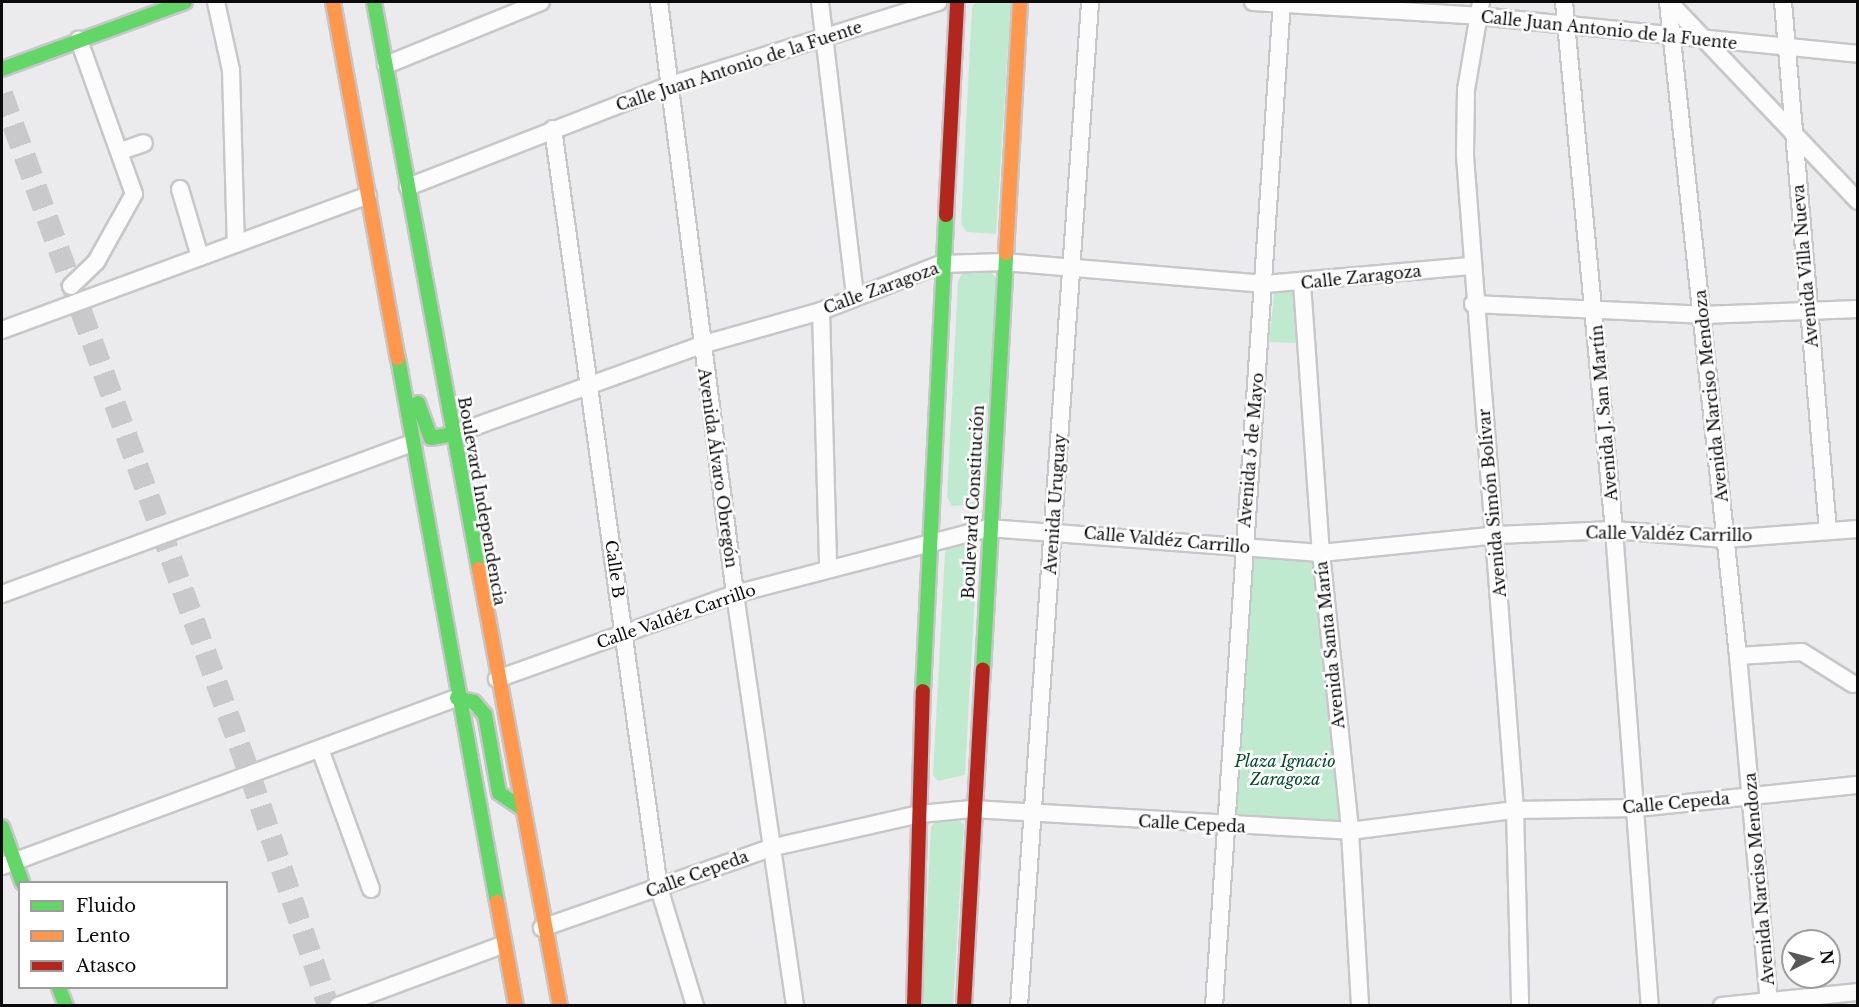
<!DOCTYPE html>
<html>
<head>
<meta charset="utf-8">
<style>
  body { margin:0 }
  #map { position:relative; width:1859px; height:1007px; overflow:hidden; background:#ebebed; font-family:"Libre Baskerville",serif }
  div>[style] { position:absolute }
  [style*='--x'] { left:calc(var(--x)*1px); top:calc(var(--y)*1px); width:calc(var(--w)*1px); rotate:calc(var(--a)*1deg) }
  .green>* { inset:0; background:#c0eacf }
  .secondary-tunnel>* { height:22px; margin-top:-11px; transform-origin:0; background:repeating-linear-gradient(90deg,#c9c9cb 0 22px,transparent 0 33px) }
  .roads { filter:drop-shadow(2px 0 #c7c7c9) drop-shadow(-2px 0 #c7c7c9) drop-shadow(0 2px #c7c7c9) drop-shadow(0 -2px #c7c7c9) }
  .street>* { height:16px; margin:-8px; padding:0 8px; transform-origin:8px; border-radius:8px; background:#fcfcfc }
  .fast>* { height:14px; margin:-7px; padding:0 7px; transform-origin:7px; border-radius:7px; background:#63d668 }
  .slow>* { height:14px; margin:-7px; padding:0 7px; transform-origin:7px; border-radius:7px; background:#ff974d }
  .jam>* { height:14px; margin:-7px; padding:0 7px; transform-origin:7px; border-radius:7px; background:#b3261e }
  span { translate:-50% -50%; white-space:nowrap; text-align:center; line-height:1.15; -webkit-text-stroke:5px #fff; paint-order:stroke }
  .street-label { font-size:16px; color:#0b0b0c }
  .park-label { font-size:16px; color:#024e2a; font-style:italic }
  .frame { position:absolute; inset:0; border:3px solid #0b0b0c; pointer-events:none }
  .legend { position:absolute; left:18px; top:881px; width:210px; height:108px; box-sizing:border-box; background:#fff; border:2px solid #9d9d9e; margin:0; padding:8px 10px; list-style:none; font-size:18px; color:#0b0b0c }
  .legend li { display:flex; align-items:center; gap:12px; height:30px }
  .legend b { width:30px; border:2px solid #9d9d9e }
  .north { position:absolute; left:1781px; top:929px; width:60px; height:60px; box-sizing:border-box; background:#fff; border:2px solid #9d9d9e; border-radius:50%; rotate:84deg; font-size:16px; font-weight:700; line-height:24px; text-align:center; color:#0b0b0c }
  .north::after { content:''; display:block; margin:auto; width:21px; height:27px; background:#59595b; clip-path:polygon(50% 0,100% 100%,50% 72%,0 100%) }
</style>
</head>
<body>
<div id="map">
  <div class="green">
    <i style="clip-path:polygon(976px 2px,1011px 2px,996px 234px,967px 232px,961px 224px,972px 7px)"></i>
    <i style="clip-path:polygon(964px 271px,991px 272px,998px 281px,980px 504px,952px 506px,947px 497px,958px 281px)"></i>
    <i style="clip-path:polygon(1275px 286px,1295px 288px,1299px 343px,1269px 342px)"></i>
    <i style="clip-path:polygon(978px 541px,965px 775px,938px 781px,933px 775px,945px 552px,952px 545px)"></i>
    <i style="clip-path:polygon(1243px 549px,1320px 553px,1349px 831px,1224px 826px)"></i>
    <i style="clip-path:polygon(955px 819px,964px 824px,953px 1005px,922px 1006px,931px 827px,937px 820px)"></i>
  </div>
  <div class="secondary-tunnel">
    <i style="--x:2;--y:94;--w:725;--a:69.99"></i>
    <i style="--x:250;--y:775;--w:244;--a:71.3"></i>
  </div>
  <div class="roads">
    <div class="street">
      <i style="--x:216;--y:2;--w:70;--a:77.6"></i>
      <i style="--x:231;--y:70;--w:174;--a:88.4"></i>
      <i style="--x:659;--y:2;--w:597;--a:82.68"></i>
      <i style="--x:735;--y:594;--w:416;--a:81.7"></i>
      <i style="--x:820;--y:2;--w:297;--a:83.2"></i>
      <i style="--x:1253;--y:2;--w:226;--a:3.5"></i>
      <i style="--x:1479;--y:16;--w:381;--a:5.7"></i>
      <i style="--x:1481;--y:2;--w:89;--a:99.7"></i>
      <i style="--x:1466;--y:90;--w:66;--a:90.9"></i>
      <i style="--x:1465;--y:156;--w:656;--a:85.63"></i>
      <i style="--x:1515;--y:810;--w:196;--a:88.5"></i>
      <i style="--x:1564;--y:2;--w:530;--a:84.59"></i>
      <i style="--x:1614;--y:530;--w:477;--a:85.7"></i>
      <i style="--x:1668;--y:2;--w:658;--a:83.89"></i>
      <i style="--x:1738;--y:656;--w:351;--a:84.9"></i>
      <i style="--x:1669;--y:2;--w:274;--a:46.5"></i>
      <i style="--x:1783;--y:2;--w:531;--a:85.14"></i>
      <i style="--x:386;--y:65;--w:167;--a:-22.1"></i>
      <i style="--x:553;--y:129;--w:766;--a:82.05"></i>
      <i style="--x:659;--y:888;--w:123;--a:73"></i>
      <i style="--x:121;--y:151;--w:24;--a:-19"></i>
      <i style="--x:408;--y:187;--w:278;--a:-21.3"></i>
      <i style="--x:667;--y:86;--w:284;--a:-17.2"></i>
      <i style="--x:180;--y:189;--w:71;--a:73.6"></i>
      <i style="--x:1302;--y:283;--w:271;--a:86"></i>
      <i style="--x:1321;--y:553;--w:280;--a:84"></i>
      <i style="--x:1350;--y:831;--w:175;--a:86.7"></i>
      <i style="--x:71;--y:286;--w:35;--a:-44"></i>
      <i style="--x:96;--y:262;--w:78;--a:-60.8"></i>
      <i style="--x:134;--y:194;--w:164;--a:-109.7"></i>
      <i style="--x:1473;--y:304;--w:230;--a:2.7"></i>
      <i style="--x:1703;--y:315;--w:155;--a:-2.2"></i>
      <i style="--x:821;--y:311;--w:257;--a:88.4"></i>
      <i style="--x:2;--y:330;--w:390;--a:-20.2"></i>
      <i style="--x:454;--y:434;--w:263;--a:-19.8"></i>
      <i style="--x:701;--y:345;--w:125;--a:-15.8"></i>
      <i style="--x:821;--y:311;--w:129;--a:-21.4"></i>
      <i style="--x:941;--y:264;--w:63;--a:-1.8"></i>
      <i style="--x:1004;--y:262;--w:262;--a:4.8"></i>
      <i style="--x:1265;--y:284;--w:206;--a:-5"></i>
      <i style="--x:2;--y:594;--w:437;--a:-20.2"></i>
      <i style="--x:1738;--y:656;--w:64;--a:-3.6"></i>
      <i style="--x:1802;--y:652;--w:60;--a:32.1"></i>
      <i style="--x:497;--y:679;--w:253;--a:-19.7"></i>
      <i style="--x:735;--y:594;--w:261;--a:-14.6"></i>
      <i style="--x:988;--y:528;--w:334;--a:4.3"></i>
      <i style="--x:1321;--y:553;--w:177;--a:-5.8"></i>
      <i style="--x:1497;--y:535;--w:117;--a:-2.4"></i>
      <i style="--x:1614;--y:530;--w:111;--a:4.6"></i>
      <i style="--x:1725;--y:539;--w:133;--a:-4.3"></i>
      <i style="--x:320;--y:749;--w:149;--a:70"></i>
      <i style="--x:2;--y:866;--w:485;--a:-20.3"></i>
      <i style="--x:542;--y:928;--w:242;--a:-19.3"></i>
      <i style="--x:770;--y:848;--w:154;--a:-12.8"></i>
      <i style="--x:920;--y:814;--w:52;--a:-5.5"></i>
      <i style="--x:972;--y:809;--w:379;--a:3.3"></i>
      <i style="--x:1350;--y:831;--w:166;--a:-7.3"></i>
      <i style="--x:1515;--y:810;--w:123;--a:-0.9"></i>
      <i style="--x:1638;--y:808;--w:221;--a:-6"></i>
      <i style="--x:338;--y:1006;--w:175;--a:-20.4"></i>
      <i style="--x:1019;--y:1006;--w:1007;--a:-85.95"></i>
      <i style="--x:1214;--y:1006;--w:1006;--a:-86.13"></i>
      <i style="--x:1722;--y:1006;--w:137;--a:-5.9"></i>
    </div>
    <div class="fast">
      <i style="--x:374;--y:2;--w:577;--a:79.51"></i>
      <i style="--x:2;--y:69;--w:195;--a:-20.1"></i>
      <i style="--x:398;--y:358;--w:553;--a:79.69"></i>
      <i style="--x:418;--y:403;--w:37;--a:70"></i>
      <i style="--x:431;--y:438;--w:23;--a:-10"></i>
      <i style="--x:983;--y:670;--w:418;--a:-86.8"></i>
      <i style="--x:923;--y:691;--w:477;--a:-87.2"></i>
      <i style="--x:457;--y:698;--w:17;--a:13"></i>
      <i style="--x:474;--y:702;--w:17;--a:50"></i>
      <i style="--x:485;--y:715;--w:79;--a:79.8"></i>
      <i style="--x:499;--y:793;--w:25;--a:34"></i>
      <i style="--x:2;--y:827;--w:59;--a:70"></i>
      <i style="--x:59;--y:988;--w:19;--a:69"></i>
    </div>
    <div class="slow">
      <i style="--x:333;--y:2;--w:362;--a:79.7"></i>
      <i style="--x:1006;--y:253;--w:251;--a:-86.8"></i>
      <i style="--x:479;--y:569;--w:444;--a:79.5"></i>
      <i style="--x:497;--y:902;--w:106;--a:79.6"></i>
    </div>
    <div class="jam">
      <i style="--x:946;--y:215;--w:213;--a:-87"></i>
      <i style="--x:914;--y:1006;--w:315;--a:-88.4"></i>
      <i style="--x:964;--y:1006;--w:337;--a:-86.8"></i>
    </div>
  </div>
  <div class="street-label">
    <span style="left:1609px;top:30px;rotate:6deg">Calle Juan Antonio de la Fuente</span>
    <span style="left:739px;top:66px;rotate:-18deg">Calle Juan Antonio de la Fuente</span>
    <span style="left:1805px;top:266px;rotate:-95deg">Avenida Villa Nueva</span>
    <span style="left:1361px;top:277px;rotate:-6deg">Calle Zaragoza</span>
    <span style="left:881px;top:288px;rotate:-20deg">Calle Zaragoza</span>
    <span style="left:1711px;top:396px;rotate:-96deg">Avenida Narciso Mendoza</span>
    <span style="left:1604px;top:413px;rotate:-95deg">Avenida J. San Martín</span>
    <span style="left:1251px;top:450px;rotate:-85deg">Avenida 5 de Mayo</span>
    <span style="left:718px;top:468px;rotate:82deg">Avenida Álvaro Obregón</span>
    <span style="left:482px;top:501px;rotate:80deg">Boulevard Independencia</span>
    <span style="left:973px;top:502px;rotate:-87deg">Boulevard Constitución</span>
    <span style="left:1492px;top:503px;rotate:-95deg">Avenida Simón Bolívar</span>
    <span style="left:1055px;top:504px;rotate:-86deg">Avenida Uruguay</span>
    <span style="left:1669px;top:534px;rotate:1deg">Calle Valdéz Carrillo</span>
    <span style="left:1167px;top:540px;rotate:5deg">Calle Valdéz Carrillo</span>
    <span style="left:615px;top:569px;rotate:82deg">Calle B</span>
    <span style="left:676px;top:616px;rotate:-19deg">Calle Valdéz Carrillo</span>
    <span style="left:1330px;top:645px;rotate:-96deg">Avenida Santa María</span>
    <span style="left:1676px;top:803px;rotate:-5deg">Calle Cepeda</span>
    <span style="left:1192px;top:824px;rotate:3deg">Calle Cepeda</span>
    <span style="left:697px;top:874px;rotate:-20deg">Calle Cepeda</span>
    <span style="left:1759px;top:879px;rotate:-95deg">Avenida Narciso Mendoza</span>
  </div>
  <div class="park-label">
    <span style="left:1285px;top:770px">Plaza Ignacio<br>Zaragoza</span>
  </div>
  <div class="frame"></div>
  <ul class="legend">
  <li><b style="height:8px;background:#63d668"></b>Fluido</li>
  <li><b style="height:8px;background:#ff974d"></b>Lento</li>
  <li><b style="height:8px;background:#b3261e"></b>Atasco</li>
  </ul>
  <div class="north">N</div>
</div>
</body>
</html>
